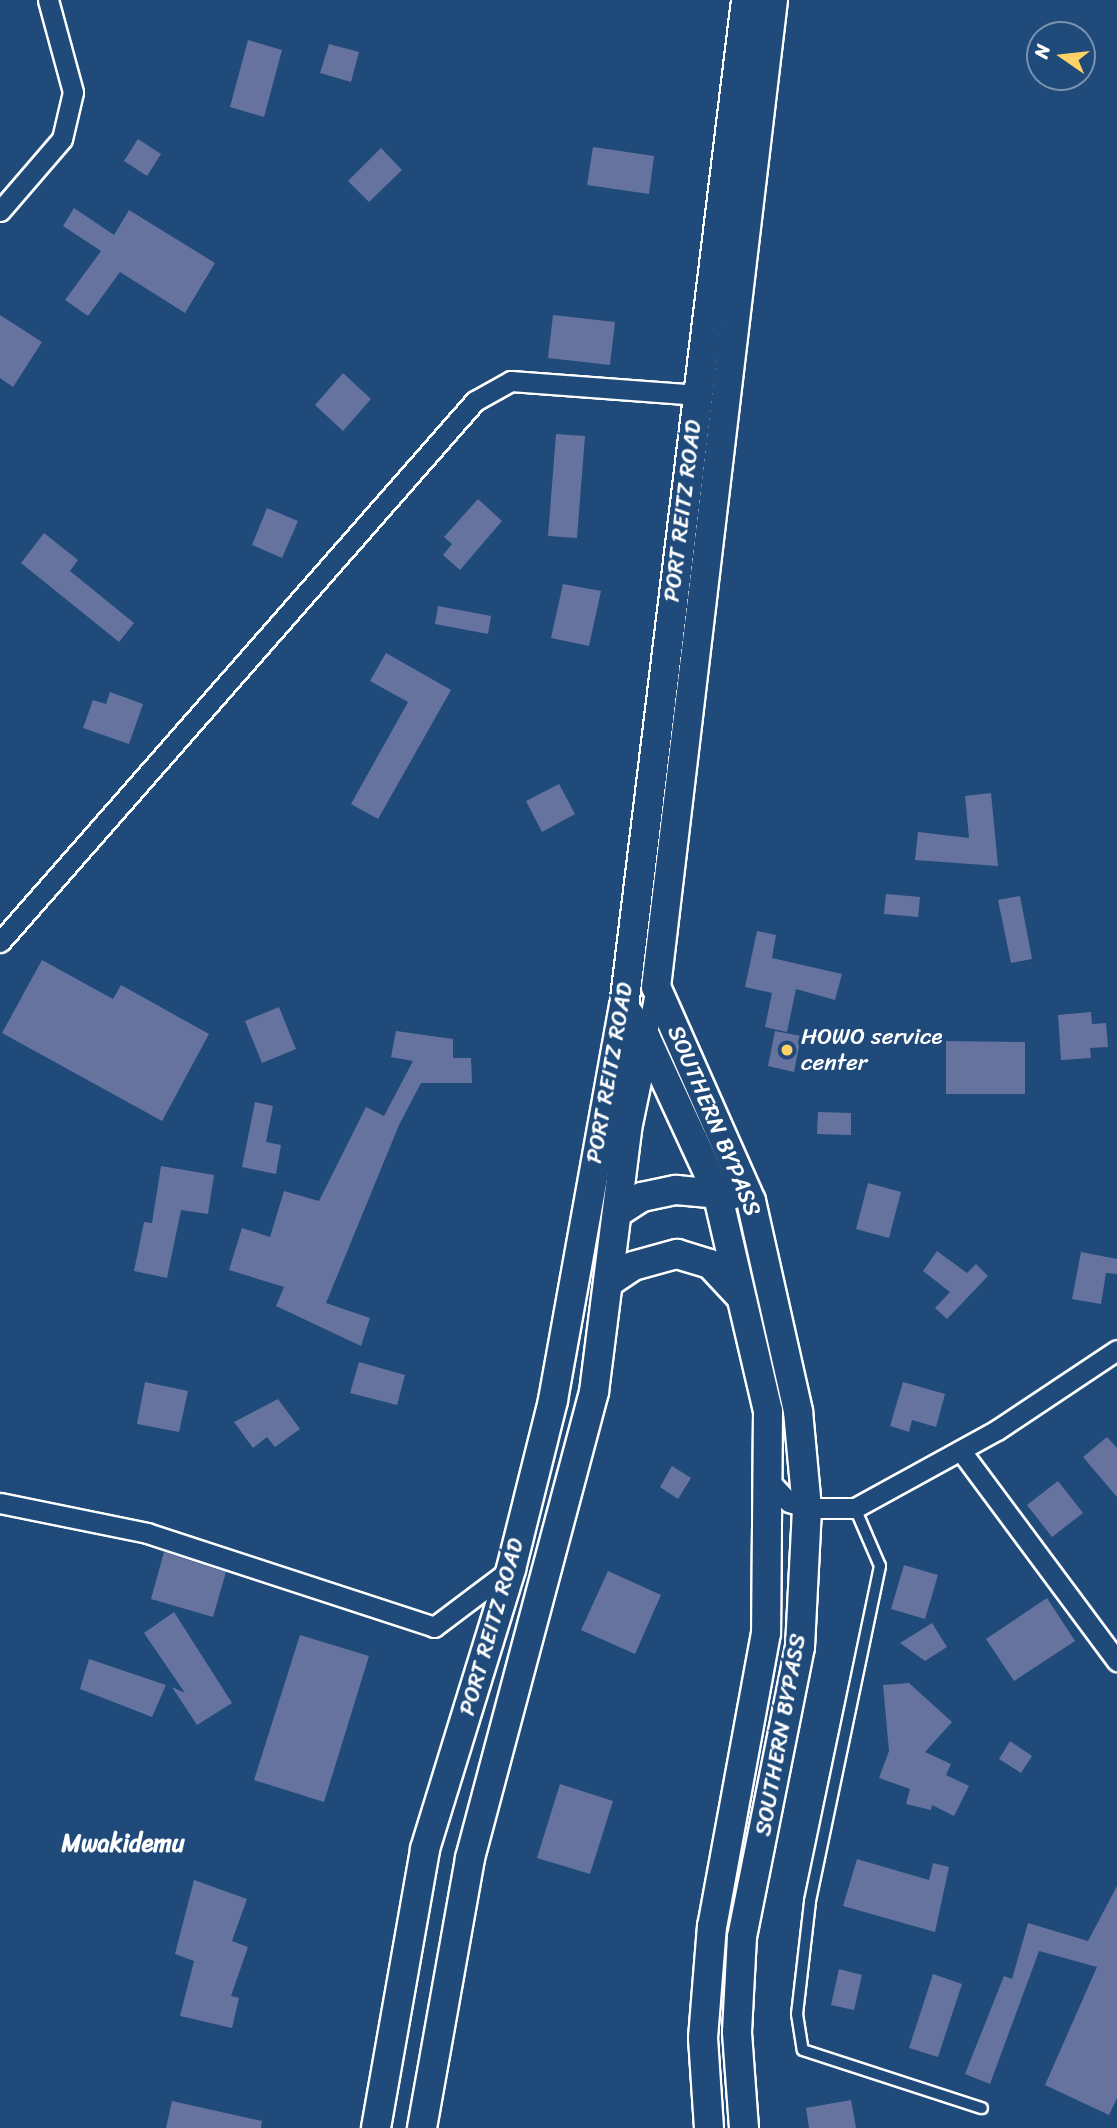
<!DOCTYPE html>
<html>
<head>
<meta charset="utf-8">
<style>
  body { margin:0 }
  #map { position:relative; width:1117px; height:2128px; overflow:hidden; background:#1f4a7a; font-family:Sriracha,sans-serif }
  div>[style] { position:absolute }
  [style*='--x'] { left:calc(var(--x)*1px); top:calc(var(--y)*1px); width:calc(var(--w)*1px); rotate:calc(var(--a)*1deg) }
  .building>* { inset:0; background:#66739f }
  .roads { filter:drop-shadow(2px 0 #fff) drop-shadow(-2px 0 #fff) drop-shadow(0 2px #fff) drop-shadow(0 -2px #fff) }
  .lane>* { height:10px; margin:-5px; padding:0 5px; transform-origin:5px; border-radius:5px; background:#1f4a7a }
  .street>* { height:19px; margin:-9.5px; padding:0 9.5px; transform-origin:9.5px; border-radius:9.5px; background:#1f4a7a }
  .secondary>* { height:28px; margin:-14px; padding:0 14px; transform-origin:14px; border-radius:14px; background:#1f4a7a }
  .dots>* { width:19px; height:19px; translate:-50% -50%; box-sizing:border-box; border:4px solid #1f4a7a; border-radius:50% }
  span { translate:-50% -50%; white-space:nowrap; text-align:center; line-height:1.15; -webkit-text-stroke:7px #1f4a7a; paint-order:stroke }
  .street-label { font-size:23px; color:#fff }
  .poi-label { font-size:23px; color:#fff }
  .left { translate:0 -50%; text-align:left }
  .neighbourhood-label { font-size:24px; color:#fff; font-weight:700 }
  .north { position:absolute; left:1026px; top:21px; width:70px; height:70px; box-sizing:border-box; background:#1f4a7a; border:2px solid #7992af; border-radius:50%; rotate:284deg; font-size:19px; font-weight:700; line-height:28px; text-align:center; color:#fff }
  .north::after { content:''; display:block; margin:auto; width:24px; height:32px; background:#ffd166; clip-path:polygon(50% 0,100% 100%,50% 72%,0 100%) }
</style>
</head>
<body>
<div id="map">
  <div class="building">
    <i style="clip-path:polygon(248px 40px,282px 50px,264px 117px,230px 107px)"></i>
    <i style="clip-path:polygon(329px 44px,359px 52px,351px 82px,320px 73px)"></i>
    <i style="clip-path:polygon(138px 139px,161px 154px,147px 176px,124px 161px)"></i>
    <i style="clip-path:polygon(593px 147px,654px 156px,649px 194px,587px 185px)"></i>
    <i style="clip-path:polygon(381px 148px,402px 170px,369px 202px,348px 181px)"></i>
    <i style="clip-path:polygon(74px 208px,114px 235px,129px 210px,215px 263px,185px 313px,120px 272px,88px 316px,65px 300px,101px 251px,63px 226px)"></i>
    <i style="clip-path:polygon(0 315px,42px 342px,13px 387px,0 378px)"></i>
    <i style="clip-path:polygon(553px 315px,615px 322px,610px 365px,548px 358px)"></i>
    <i style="clip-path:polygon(343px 373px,371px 399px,343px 431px,315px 405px)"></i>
    <i style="clip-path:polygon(556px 434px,585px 436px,577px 538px,548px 536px)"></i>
    <i style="clip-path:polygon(478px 499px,502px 521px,460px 570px,443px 555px,452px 544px,444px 537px)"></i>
    <i style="clip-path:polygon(267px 508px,298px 521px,282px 558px,252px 545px)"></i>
    <i style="clip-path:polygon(44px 533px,78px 560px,70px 571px,134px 623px,119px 642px,21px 563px)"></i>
    <i style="clip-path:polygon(563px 584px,601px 591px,589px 646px,551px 638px)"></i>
    <i style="clip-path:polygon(438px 606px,491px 616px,488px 634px,435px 624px)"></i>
    <i style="clip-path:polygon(386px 653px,451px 690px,378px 819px,351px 804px,408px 702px,370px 681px)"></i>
    <i style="clip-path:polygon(110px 692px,143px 704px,129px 744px,83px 728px,93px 700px,106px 704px)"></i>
    <i style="clip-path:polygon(559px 784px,575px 814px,542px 832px,526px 801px)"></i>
    <i style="clip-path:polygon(991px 793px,998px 866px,915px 860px,918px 832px,969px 838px,965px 796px)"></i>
    <i style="clip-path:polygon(886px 894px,920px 897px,918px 917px,884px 914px)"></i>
    <i style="clip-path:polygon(1020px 896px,1032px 959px,1011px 963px,998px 900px)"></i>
    <i style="clip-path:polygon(757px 931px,776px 935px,772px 958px,842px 974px,835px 1000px,796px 989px,787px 1032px,765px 1027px,772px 993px,745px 987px)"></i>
    <i style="clip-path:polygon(42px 960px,113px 999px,121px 985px,209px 1034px,162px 1121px,2px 1033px)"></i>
    <i style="clip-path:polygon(279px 1007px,296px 1049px,262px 1063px,245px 1021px)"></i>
    <i style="clip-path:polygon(1091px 1012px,1092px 1024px,1106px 1023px,1108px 1047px,1090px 1048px,1091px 1058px,1061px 1060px,1058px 1015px)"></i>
    <i style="clip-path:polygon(396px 1031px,453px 1039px,453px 1058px,471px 1058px,472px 1083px,421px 1083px,399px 1125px,326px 1303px,370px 1318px,361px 1346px,276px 1306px,284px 1287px,229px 1270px,242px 1228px,270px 1237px,284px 1191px,319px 1201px,366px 1107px,384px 1116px,413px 1061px,391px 1057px)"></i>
    <i style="clip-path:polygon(775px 1031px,801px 1036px,794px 1072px,768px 1066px)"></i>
    <i style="clip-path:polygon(946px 1041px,1025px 1042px,1025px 1094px,946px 1094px)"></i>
    <i style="clip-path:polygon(255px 1102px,273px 1106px,266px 1142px,281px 1145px,276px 1174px,242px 1167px)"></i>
    <i style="clip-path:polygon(818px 1112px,851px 1113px,851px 1135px,817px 1134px)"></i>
    <i style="clip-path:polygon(161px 1166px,214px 1175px,208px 1214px,181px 1210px,167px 1278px,134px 1271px,144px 1222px,152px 1223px)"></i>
    <i style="clip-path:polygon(868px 1183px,901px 1192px,889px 1238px,856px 1229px)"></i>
    <i style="clip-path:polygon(937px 1251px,967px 1273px,976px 1264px,988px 1276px,947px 1319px,935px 1308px,950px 1292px,923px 1271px)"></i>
    <i style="clip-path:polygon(1081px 1252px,1117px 1259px,1117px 1274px,1106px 1273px,1101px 1304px,1072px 1299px)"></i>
    <i style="clip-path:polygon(359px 1362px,405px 1375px,397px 1405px,350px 1393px)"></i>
    <i style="clip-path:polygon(145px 1382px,188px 1391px,179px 1432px,137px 1424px)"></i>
    <i style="clip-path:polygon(903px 1382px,945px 1394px,936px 1427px,912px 1420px,909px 1432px,890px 1426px)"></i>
    <i style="clip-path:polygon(278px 1399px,300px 1429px,275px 1447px,267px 1437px,253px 1448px,234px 1422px)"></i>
    <i style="clip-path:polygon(1107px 1437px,1117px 1448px,1117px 1497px,1083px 1457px)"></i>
    <i style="clip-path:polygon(672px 1466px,691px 1478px,678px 1499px,660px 1487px)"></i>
    <i style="clip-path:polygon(1058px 1481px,1083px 1513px,1052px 1537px,1027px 1505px)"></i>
    <i style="clip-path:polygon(164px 1552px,226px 1572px,213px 1617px,151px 1599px)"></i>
    <i style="clip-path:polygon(904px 1565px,938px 1575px,925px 1619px,891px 1609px)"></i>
    <i style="clip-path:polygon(608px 1571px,661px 1595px,635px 1654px,581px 1630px)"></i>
    <i style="clip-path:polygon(1047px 1598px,1075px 1641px,1014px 1681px,986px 1639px)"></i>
    <i style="clip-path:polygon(174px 1612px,232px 1703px,197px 1725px,172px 1687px,185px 1693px,144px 1633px)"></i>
    <i style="clip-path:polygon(932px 1623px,947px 1647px,925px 1661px,900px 1643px)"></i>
    <i style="clip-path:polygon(300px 1635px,369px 1656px,324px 1802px,254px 1780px)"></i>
    <i style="clip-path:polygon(89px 1659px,166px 1685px,152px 1717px,80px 1689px)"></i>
    <i style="clip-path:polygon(909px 1683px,952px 1722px,925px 1752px,951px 1764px,946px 1775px,969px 1786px,954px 1816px,932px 1805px,931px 1810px,906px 1804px,910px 1789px,879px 1778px,889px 1751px,883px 1685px)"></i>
    <i style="clip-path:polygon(1010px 1741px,1032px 1756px,1021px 1773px,999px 1759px)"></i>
    <i style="clip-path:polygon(560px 1784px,613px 1801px,590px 1874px,537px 1858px)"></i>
    <i style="clip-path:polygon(857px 1859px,929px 1880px,933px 1863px,949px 1867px,935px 1932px,843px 1906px)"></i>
    <i style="clip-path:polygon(194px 1880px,247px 1899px,232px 1941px,248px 1947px,231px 1996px,239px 1998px,232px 2028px,180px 2016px,194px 1961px,175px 1954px)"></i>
    <i style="clip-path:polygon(1117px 1886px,1117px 2098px,1109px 2115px,1045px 2085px,1097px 1967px,1039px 1951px,990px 2084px,965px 2074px,1004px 1976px,1012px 1979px,1028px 1923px,1088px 1941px)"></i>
    <i style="clip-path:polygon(839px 1969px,862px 1975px,854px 2010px,831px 2005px)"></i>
    <i style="clip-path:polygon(933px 1974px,962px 1984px,938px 2057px,909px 2048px)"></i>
    <i style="clip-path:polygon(851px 2100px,856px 2128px,809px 2128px,806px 2108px)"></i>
    <i style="clip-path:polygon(172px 2101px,262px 2121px,261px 2128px,166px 2128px)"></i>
  </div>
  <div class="roads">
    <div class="lane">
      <i style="--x:855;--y:1508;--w:63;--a:66.7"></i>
      <i style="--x:880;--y:1566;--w:343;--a:101.8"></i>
      <i style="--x:810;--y:1902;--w:113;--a:96.6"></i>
      <i style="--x:797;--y:2014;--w:36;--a:81"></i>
      <i style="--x:803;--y:2050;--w:188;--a:18"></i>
    </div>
    <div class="street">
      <i style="--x:0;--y:211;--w:95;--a:-49.3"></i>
      <i style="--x:62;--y:139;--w:48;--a:-76.8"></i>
      <i style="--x:73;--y:92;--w:95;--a:-105.2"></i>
      <i style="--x:0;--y:942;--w:720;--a:-48.72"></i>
      <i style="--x:475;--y:401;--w:41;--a:-29.1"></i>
      <i style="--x:511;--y:381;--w:188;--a:4.3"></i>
      <i style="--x:646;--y:1038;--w:52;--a:-78.9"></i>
      <i style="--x:961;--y:1451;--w:262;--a:53.4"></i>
      <i style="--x:772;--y:1484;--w:25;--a:47"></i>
      <i style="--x:789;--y:1502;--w:19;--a:18"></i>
      <i style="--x:807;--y:1508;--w:48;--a:0"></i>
      <i style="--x:855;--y:1508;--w:162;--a:-28.8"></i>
      <i style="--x:997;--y:1430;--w:144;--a:-33.7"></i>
      <i style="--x:0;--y:1503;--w:150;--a:11.5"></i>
      <i style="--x:147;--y:1533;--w:302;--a:18.1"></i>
      <i style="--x:434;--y:1627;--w:96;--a:-37"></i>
    </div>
    <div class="secondary">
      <i style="--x:624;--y:1007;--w:38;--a:55"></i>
      <i style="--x:646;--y:1038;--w:170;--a:65.2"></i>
      <i style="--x:717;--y:1192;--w:225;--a:76.9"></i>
      <i style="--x:768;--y:1411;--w:222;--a:90.5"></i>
      <i style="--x:766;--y:1633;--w:298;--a:100.4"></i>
      <i style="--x:712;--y:1926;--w:112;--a:94.6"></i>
      <i style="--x:703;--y:2038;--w:90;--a:86.2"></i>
      <i style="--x:617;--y:1213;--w:30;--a:-33"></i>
      <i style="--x:642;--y:1197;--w:35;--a:-12"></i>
      <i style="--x:676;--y:1190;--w:55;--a:5.2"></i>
      <i style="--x:608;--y:1283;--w:30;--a:-34"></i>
      <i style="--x:633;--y:1266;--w:46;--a:-15.3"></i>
      <i style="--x:677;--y:1254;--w:34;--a:17"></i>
      <i style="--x:710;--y:1264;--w:44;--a:46.8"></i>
      <i style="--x:376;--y:2128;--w:283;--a:-80"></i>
      <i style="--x:425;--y:1849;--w:293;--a:-72.9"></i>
      <i style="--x:511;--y:1569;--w:174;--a:-76"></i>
      <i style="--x:553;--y:1400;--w:399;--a:-79.8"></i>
      <i style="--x:624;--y:1007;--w:1014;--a:-83.09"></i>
      <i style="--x:422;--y:2128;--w:274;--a:-79.9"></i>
      <i style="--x:470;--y:1858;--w:482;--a:-75.1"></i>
      <i style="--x:594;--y:1392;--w:265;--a:-82.8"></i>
      <i style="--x:627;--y:1129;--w:93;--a:-78.2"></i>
      <i style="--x:744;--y:2128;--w:96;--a:-94.2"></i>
      <i style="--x:737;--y:2032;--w:95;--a:-87"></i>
      <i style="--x:742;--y:1937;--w:296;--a:-78.7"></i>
      <i style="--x:800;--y:1647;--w:139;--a:-87.1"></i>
      <i style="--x:807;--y:1508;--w:97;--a:-95.3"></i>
      <i style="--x:798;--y:1411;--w:215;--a:-102.6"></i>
      <i style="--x:751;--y:1201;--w:234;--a:-113.9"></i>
      <i style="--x:656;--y:987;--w:994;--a:-83.24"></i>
    </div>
  </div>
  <div class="dots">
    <i style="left:787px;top:1050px;background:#ffd166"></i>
  </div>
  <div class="street-label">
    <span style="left:683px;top:511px;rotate:-83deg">PORT REITZ ROAD</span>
    <span style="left:610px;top:1073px;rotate:-80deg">PORT REITZ ROAD</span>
    <span style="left:714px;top:1121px;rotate:67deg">SOUTHERN BYPASS</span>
    <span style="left:492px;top:1627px;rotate:-74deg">PORT REITZ ROAD</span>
    <span style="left:781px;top:1735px;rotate:-80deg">SOUTHERN BYPASS</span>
  </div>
  <div class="poi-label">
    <span class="left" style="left:801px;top:1050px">HOWO service<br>center</span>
  </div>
  <div class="neighbourhood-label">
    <span style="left:123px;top:1844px">Mwakidemu</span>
  </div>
  <div class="north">N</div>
</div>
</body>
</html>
